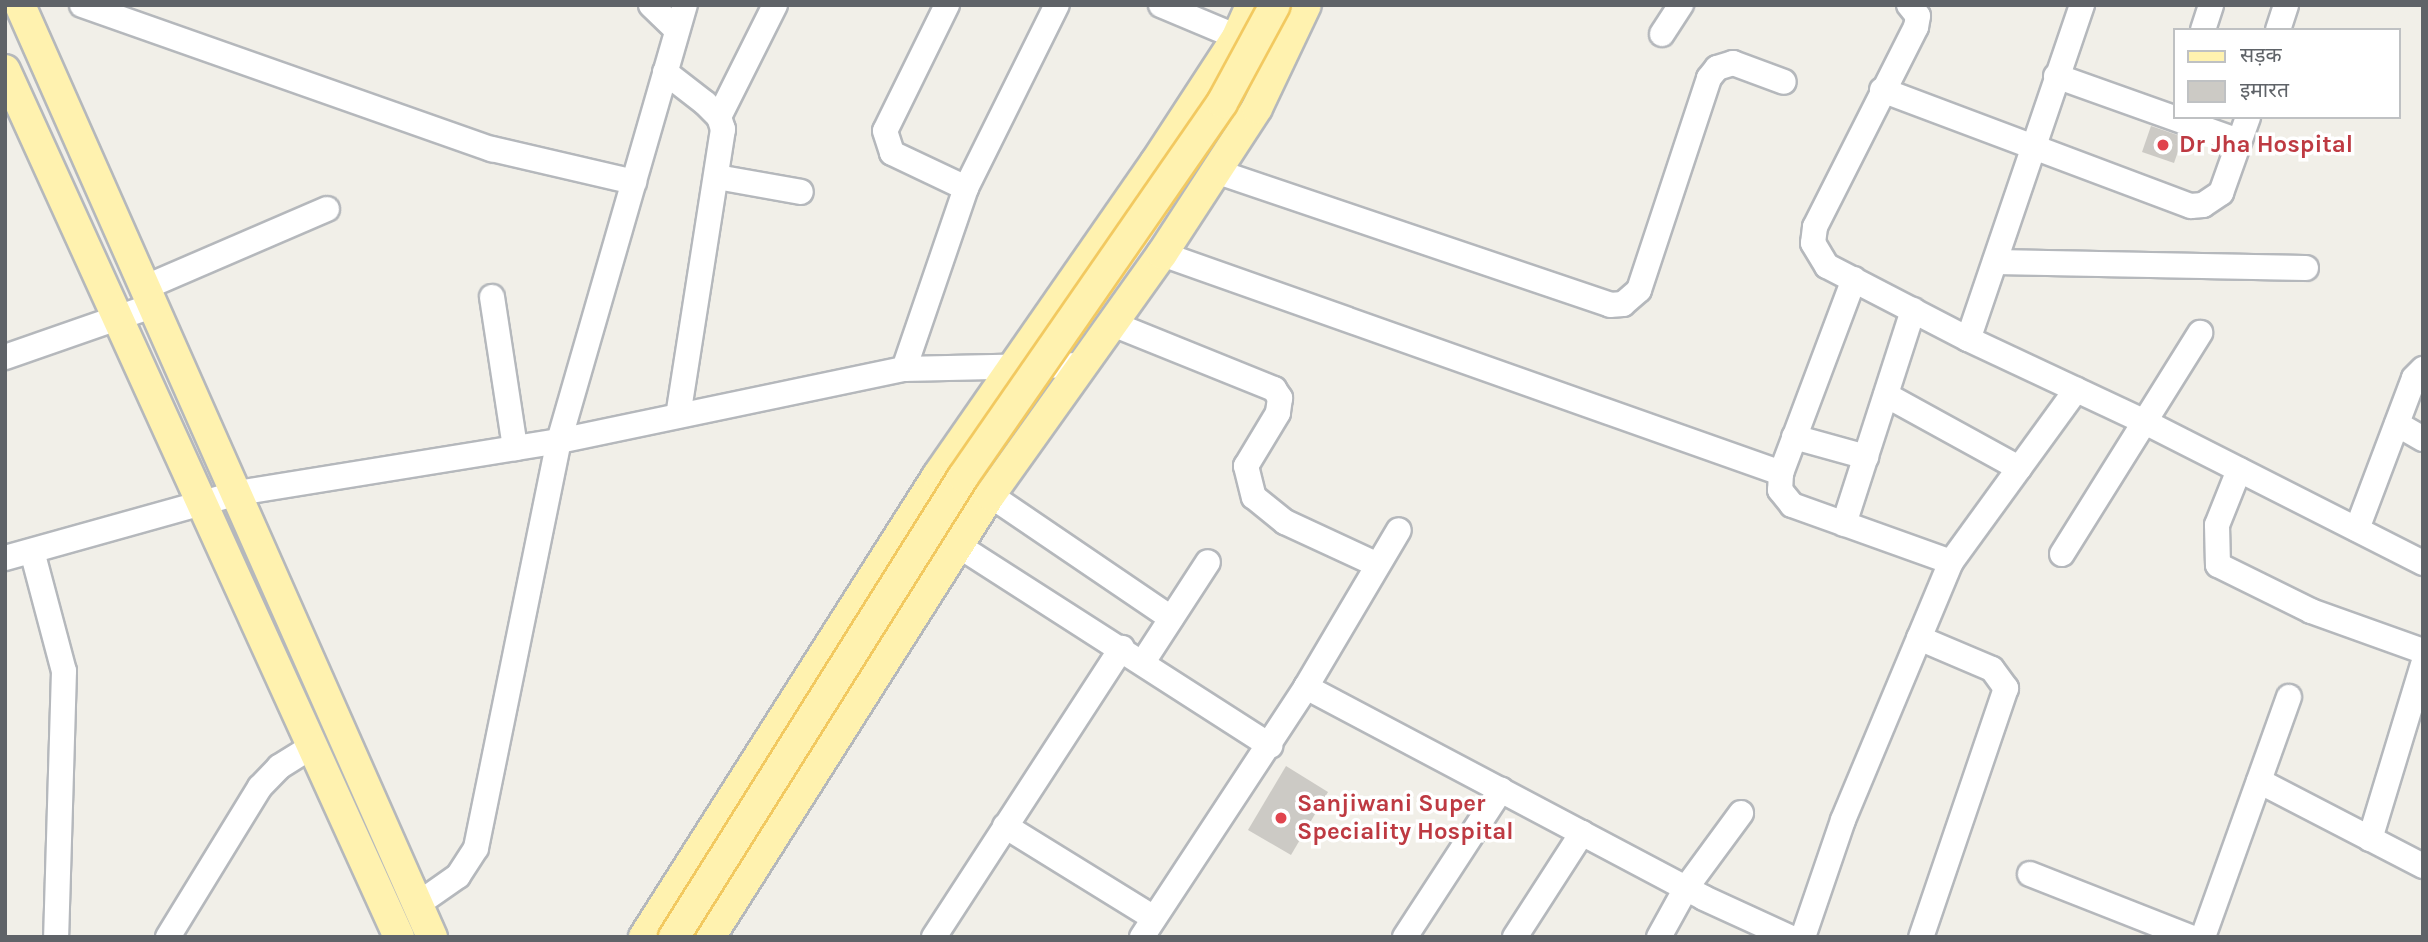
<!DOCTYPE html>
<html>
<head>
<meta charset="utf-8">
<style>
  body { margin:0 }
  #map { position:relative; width:2428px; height:942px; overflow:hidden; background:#f1efe8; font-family:Karla,"Noto Sans Devanagari",sans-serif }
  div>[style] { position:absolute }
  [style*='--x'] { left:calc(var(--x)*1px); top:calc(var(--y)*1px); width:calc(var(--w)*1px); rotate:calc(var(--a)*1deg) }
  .building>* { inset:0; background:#cccac5 }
  .roads { filter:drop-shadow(2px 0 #b5b8bc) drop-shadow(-2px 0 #b5b8bc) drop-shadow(0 2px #b5b8bc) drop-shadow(0 -2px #b5b8bc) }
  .minor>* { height:24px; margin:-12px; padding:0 12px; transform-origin:12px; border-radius:12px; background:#fff }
  .major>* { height:30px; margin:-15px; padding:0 15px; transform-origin:15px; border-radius:15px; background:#fff2af }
  .bridges { filter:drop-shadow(2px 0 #f2c960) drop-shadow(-2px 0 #f2c960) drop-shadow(0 2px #f2c960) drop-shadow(0 -2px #f2c960) }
  .major-bridge>* { height:30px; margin:-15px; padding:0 15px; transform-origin:15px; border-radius:15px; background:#fff2af }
  .dots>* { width:19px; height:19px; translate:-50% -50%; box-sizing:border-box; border:4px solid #fff; border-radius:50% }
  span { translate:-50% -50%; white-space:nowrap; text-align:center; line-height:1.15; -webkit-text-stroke:7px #fff; paint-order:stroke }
  .health-label { font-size:24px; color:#be3a42; font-weight:700 }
  .left { translate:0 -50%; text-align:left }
  .frame { position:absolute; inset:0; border:7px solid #5f6368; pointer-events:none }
  .legend { position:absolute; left:2173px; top:28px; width:228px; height:91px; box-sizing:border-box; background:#fff; border:2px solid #bfc1c3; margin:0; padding:9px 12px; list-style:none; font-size:21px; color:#5f6368 }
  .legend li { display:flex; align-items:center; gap:14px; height:35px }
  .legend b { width:35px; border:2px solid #bfc1c3 }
</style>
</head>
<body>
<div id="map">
  <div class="building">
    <i style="clip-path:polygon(2151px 126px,2183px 137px,2174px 163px,2142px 152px)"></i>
    <i style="clip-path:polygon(1286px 766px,1328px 792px,1291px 855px,1248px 830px)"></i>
  </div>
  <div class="roads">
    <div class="minor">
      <i style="--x:82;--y:5;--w:435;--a:19.4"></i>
      <i style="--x:492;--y:149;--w:146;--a:13.1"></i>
      <i style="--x:651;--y:5;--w:36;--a:44"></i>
      <i style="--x:947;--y:5;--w:140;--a:116.2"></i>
      <i style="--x:885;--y:131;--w:23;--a:72"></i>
      <i style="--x:892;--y:153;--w:82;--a:25.3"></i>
      <i style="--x:1161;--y:5;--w:82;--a:22.8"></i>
      <i style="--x:1909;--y:5;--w:14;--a:51"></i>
      <i style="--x:1918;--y:16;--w:11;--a:100"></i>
      <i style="--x:1916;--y:27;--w:224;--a:116.8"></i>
      <i style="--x:1815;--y:227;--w:16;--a:97"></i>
      <i style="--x:1813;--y:243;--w:27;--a:59"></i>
      <i style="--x:1827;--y:266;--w:159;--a:27.4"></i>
      <i style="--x:2082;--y:5;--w:353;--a:108.8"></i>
      <i style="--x:1968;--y:339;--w:195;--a:25.1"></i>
      <i style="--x:2145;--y:422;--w:312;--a:26.9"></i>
      <i style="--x:2203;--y:30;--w:26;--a:-72"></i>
      <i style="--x:2278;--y:30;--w:26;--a:-72"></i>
      <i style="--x:1662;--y:34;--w:35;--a:-57"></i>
      <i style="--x:665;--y:72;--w:51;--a:37.8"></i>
      <i style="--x:705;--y:103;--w:20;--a:45"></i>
      <i style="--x:719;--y:117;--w:13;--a:72"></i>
      <i style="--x:723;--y:129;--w:290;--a:98.9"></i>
      <i style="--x:2056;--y:76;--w:194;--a:19.6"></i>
      <i style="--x:1882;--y:90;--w:330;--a:20.6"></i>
      <i style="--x:2191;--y:206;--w:12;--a:-5"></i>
      <i style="--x:2203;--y:205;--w:22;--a:-34"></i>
      <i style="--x:2221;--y:193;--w:81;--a:-70.4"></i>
      <i style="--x:719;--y:117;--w:125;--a:-63.4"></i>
      <i style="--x:1215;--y:171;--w:417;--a:18.7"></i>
      <i style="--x:1610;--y:305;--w:13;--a:-4"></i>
      <i style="--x:1623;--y:304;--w:21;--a:-41"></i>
      <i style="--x:1639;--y:290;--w:223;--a:-71.7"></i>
      <i style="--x:1709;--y:78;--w:13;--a:-51"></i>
      <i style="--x:1717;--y:68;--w:17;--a:-17"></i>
      <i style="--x:1733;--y:63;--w:54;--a:20.4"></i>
      <i style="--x:717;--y:177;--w:85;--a:10.1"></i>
      <i style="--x:1162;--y:254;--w:657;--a:19.48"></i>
      <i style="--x:1995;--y:262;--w:311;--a:1.1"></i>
      <i style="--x:1854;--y:279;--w:207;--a:110.6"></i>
      <i style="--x:1781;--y:473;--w:17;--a:93"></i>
      <i style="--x:1780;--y:490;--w:19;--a:51"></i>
      <i style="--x:1792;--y:505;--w:169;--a:19.7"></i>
      <i style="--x:146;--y:287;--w:197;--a:-23.3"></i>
      <i style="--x:492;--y:297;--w:153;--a:81.3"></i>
      <i style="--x:1113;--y:324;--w:174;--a:22"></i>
      <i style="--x:1274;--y:389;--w:11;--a:56"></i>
      <i style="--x:1280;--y:398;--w:15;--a:98"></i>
      <i style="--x:1278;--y:413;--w:62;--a:121.1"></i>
      <i style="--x:1246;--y:466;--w:32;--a:76"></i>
      <i style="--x:1254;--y:497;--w:40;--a:39"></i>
      <i style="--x:1285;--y:522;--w:102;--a:24.8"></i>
      <i style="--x:5;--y:357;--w:158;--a:-19.2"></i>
      <i style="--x:904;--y:369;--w:191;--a:-71.1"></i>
      <i style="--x:966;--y:188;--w:204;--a:-63.6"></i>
      <i style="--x:1886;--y:395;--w:152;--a:28.8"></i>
      <i style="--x:2397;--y:424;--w:30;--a:30"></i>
      <i style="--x:1794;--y:437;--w:75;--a:15.5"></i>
      <i style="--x:2239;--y:470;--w:59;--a:111.8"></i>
      <i style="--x:2217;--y:525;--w:40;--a:88.6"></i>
      <i style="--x:2218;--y:565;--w:104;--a:26.3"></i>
      <i style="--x:2311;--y:611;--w:119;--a:19.7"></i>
      <i style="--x:990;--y:495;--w:219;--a:34.2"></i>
      <i style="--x:1844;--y:524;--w:225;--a:-72.1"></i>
      <i style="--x:2357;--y:529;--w:161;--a:-69.3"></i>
      <i style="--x:2414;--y:378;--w:13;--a:-45"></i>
      <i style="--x:959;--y:546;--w:370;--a:32.7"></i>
      <i style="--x:32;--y:551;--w:124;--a:75.1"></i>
      <i style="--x:64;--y:671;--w:266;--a:91.7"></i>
      <i style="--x:2062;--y:554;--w:261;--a:-58"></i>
      <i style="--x:5;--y:558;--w:242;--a:-15.6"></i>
      <i style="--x:238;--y:493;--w:325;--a:-9.2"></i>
      <i style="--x:559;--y:441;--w:352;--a:-11.8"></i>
      <i style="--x:904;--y:369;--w:178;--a:-1.3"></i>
      <i style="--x:1919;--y:638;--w:79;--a:23"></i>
      <i style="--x:1992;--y:669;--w:24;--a:54"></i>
      <i style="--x:2006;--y:688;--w:263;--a:108.8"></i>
      <i style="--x:1143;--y:662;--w:119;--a:-57"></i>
      <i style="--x:1306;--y:687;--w:182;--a:-59.4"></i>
      <i style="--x:2259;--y:781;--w:185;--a:27.4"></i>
      <i style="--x:1005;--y:826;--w:175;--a:31.7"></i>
      <i style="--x:2370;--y:839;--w:182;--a:-73.1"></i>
      <i style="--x:2030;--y:874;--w:172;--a:21.5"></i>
      <i style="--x:418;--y:904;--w:49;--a:-35"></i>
      <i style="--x:458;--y:876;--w:33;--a:-57"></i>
      <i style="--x:476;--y:848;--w:415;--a:-78.5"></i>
      <i style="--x:559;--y:441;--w:454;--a:-73.9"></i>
      <i style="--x:168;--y:937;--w:176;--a:-58.5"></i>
      <i style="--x:260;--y:787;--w:28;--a:-46"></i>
      <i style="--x:279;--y:767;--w:39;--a:-32"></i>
      <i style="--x:934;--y:937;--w:345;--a:-57"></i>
      <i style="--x:1142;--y:937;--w:299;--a:-56.7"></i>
      <i style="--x:1306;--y:687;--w:450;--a:27.9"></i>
      <i style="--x:1704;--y:898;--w:94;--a:24.6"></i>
      <i style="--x:1405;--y:937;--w:176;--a:-56.9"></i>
      <i style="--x:1515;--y:937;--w:124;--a:-57.2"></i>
      <i style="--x:1659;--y:937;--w:56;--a:-61.1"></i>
      <i style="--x:1686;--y:888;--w:93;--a:-53.7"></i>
      <i style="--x:1803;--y:937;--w:124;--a:-71.1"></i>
      <i style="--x:1843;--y:820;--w:280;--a:-67.3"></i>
      <i style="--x:1951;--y:562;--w:213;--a:-54"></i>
      <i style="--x:2203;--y:937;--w:255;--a:-70.3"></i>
    </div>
    <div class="major">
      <i style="--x:20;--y:5;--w:1019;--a:66.15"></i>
      <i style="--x:5;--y:70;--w:952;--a:65.56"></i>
      <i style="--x:644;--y:937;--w:548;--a:-57.53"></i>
      <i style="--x:938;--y:475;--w:380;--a:-55.2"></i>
      <i style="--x:1155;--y:163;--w:150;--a:-56.9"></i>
      <i style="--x:1237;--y:37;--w:35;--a:-66"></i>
      <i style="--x:710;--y:937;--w:523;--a:-57.65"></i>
      <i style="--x:990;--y:495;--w:296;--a:-54.5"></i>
      <i style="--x:1162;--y:254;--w:174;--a:-56.9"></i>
      <i style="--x:1257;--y:108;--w:114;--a:-64.6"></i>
    </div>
  </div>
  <div class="bridges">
    <div class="major-bridge">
      <i style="--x:674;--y:937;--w:543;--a:-57.86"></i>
      <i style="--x:963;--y:477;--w:455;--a:-55.3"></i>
      <i style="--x:1222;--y:103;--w:111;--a:-61.6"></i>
    </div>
  </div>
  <div class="dots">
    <i style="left:2163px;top:145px;background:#e0444e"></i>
    <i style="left:1281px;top:818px;background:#e0444e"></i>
  </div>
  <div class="health-label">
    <span class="left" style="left:2179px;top:145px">Dr Jha Hospital</span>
    <span class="left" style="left:1297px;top:818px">Sanjiwani Super<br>Speciality Hospital</span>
  </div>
  <div class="frame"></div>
  <ul class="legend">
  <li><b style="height:9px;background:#fff2af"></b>सड़क</li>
  <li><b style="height:19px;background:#cccac5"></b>इमारत</li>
  </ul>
</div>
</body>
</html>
